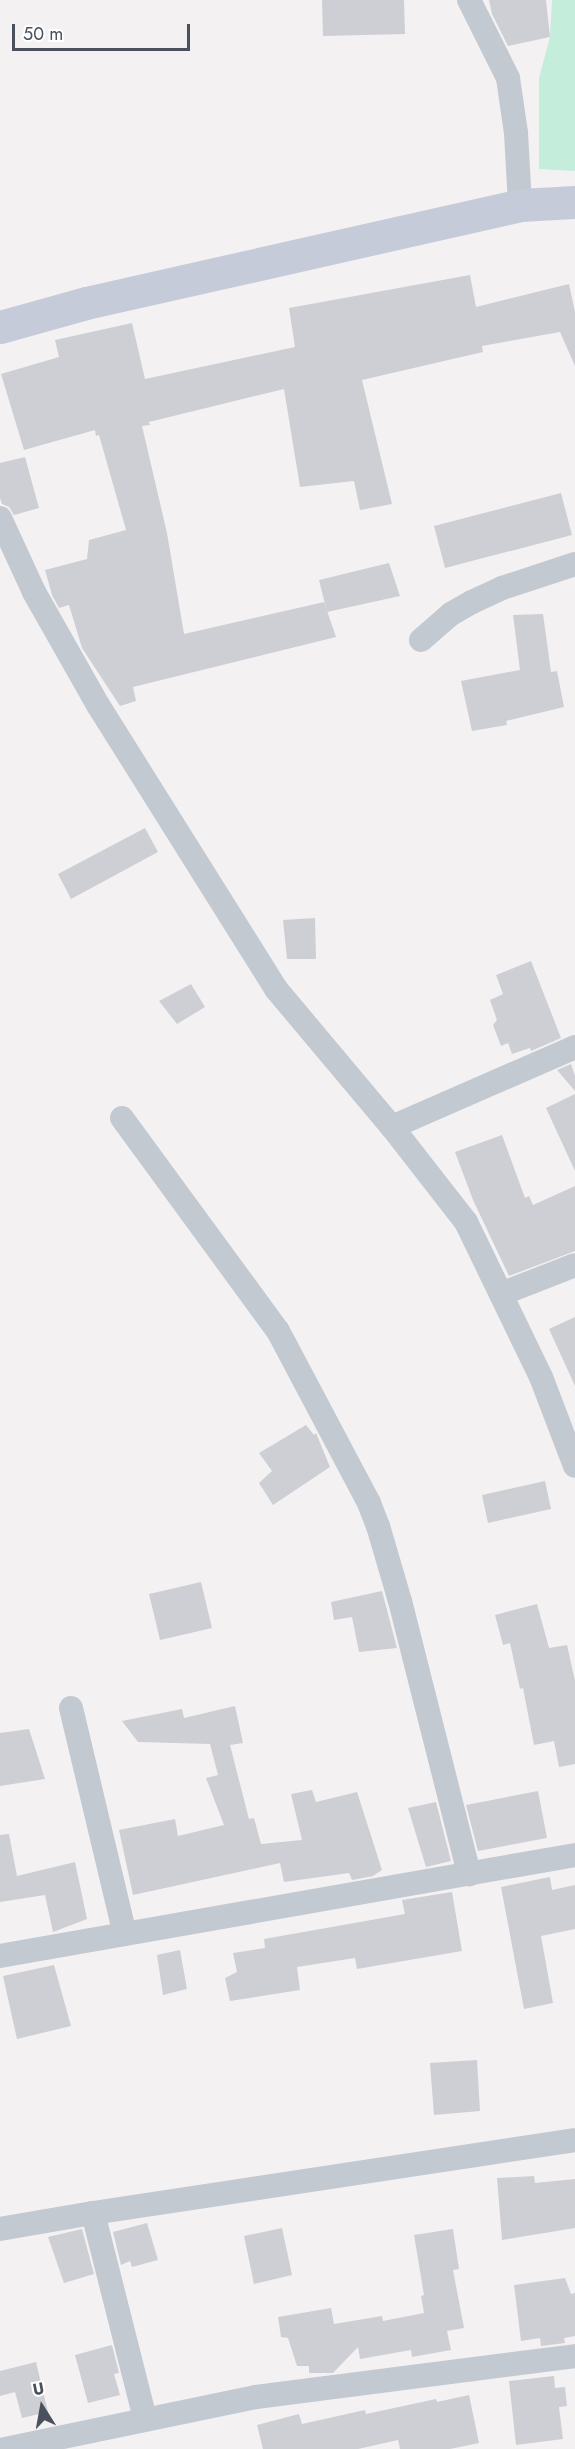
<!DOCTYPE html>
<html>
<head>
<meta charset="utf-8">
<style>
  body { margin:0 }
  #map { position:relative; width:575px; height:2449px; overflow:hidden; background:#f3f1f1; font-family:Jost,sans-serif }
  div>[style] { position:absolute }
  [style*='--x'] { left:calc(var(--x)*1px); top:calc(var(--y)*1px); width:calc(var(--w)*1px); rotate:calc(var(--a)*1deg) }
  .green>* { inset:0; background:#c4eddb }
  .building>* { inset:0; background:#cecfd5 }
  .street>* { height:24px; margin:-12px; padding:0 12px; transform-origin:12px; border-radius:12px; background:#c3c9d1 }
  .secondary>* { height:33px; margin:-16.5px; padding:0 16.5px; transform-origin:16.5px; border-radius:16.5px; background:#c5cbd8 }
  span { translate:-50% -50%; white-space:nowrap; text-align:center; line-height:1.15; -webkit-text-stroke:6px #fff; paint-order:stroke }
  .north { position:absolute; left:12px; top:2377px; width:60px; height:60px; -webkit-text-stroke:4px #fff; paint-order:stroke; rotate:349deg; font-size:16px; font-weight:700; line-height:24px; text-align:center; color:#4a515d }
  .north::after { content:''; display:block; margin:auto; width:21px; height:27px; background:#4a515d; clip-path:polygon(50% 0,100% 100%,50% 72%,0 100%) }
  .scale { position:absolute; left:12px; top:24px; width:178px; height:27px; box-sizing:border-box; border:3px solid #4a515d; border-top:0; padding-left:8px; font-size:18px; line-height:21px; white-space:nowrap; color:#4a515d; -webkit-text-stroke:4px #fff; paint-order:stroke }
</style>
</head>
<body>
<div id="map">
  <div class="green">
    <i style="clip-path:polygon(552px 0,575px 0,575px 171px,539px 169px,539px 78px,550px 37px)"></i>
  </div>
  <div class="building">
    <i style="clip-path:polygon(322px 0,404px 0,405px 34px,323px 36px)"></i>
    <i style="clip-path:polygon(489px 0,546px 0,550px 37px,508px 46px,492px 14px)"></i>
    <i style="clip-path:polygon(470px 275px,476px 307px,569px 284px,575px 312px,575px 366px,560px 332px,482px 346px,483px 352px,362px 380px,392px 504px,360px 510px,354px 481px,300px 487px,284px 389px,149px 422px,150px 425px,142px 426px,167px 533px,184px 634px,324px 602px,336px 637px,133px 687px,136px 701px,120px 706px,82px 648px,69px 605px,59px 608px,52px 595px,45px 570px,87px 559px,89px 540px,126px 530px,99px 435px,96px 436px,95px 430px,24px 450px,1px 374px,59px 357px,55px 340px,132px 323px,145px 379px,295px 347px,289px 308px)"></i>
    <i style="clip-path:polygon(25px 457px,39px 508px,14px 515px,9px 507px,2px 504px,0 498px,0 463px)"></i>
    <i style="clip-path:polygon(561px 493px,572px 535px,445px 568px,434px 526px)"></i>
    <i style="clip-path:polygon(389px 563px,400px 596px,327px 612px,319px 580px)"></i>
    <i style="clip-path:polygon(543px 614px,551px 672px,557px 671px,564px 707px,506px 721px,507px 725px,472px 731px,461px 681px,520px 670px,513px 615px)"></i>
    <i style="clip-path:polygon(145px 828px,158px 852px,71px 899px,58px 874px)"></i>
    <i style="clip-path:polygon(315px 918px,316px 959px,287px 959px,283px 920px)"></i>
    <i style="clip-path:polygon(531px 961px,561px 1038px,531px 1051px,530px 1048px,512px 1054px,508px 1043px,501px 1046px,493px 1025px,497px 1020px,490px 1000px,503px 994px,496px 975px)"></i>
    <i style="clip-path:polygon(191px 984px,205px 1007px,177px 1024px,159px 1001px)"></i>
    <i style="clip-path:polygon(571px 1064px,575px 1076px,575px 1091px,557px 1070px)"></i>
    <i style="clip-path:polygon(575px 1094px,575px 1171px,546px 1108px)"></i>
    <i style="clip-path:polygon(502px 1135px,525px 1198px,529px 1196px,533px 1205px,575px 1186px,575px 1251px,509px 1276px,473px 1200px,455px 1152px)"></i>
    <i style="clip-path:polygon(575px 1317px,575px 1386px,549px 1329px)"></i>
    <i style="clip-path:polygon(306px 1425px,314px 1435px,316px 1433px,330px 1467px,273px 1505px,259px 1483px,272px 1471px,259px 1453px)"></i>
    <i style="clip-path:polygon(545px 1481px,551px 1509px,488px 1523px,482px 1495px)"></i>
    <i style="clip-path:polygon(201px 1582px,212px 1628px,160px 1640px,149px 1594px)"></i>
    <i style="clip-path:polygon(382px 1591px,397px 1648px,359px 1652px,352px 1617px,334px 1620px,331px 1602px)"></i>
    <i style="clip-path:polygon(537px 1604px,549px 1648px,567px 1645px,575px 1681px,575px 1764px,559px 1767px,554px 1741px,534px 1745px,523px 1688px,520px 1689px,510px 1643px,503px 1645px,495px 1615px)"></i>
    <i style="clip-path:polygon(235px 1706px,243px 1743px,230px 1745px,249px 1819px,254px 1818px,261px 1844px,302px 1840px,291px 1794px,312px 1790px,316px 1802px,357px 1792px,382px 1870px,373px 1876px,352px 1880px,349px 1873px,284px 1882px,280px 1863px,133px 1895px,119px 1830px,175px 1819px,178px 1836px,224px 1825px,206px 1778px,218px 1775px,210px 1744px,138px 1742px,122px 1721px,182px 1709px,184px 1718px)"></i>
    <i style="clip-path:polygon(29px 1729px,45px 1779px,0 1786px,0 1733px)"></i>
    <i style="clip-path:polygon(538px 1791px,547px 1838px,478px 1851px,466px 1805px)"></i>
    <i style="clip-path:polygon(436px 1802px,451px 1861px,426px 1867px,408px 1808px)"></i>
    <i style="clip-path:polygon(9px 1834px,17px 1876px,75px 1862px,87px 1919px,53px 1932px,45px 1895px,0 1902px,0 1835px)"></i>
    <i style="clip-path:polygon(550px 1877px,552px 1890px,575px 1885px,575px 1929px,541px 1936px,553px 2003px,524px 2009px,501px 1887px)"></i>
    <i style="clip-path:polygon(452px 1892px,462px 1951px,357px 1969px,355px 1958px,297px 1967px,300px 1990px,230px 2001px,225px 1978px,237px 1972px,233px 1953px,265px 1948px,264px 1939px,405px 1914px,402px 1900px)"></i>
    <i style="clip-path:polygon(180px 1950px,187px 1989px,163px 1995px,157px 1955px)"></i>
    <i style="clip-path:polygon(54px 1965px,71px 2026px,17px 2039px,3px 1976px)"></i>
    <i style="clip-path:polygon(477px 2060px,480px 2111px,434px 2115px,430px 2063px)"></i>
    <i style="clip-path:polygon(534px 2176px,535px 2183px,575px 2179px,575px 2228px,502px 2240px,497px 2178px)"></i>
    <i style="clip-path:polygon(147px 2223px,158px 2260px,132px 2267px,130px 2261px,121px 2265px,113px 2232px)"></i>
    <i style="clip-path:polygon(282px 2228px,292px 2275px,254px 2284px,244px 2236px)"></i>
    <i style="clip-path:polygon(82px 2229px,94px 2274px,64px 2283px,48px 2237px)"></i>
    <i style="clip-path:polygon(453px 2229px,459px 2269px,453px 2270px,464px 2328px,447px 2331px,451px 2350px,412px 2357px,411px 2350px,360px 2359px,358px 2347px,333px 2373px,309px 2373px,309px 2366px,297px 2366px,288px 2338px,281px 2337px,278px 2317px,331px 2308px,334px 2324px,382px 2316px,383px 2321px,424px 2313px,421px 2296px,424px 2295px,414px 2235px)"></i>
    <i style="clip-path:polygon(565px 2278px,571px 2294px,575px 2293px,575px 2336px,564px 2338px,565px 2343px,541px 2346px,540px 2338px,521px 2341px,514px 2285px)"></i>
    <i style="clip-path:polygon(112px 2345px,119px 2373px,114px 2374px,120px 2395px,88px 2403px,75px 2355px)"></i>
    <i style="clip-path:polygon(36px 2362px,48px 2412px,22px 2418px,15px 2392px,0 2396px,0 2371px)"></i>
    <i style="clip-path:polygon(554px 2376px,555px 2388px,565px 2387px,567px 2406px,559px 2407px,563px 2439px,516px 2445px,509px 2381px)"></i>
    <i style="clip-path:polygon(469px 2395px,479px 2443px,450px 2449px,400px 2449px,398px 2440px,358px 2449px,263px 2449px,257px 2425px,299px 2414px,302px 2424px,365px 2410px,366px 2414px,436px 2399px,437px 2402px)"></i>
  </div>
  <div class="street">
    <i style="--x:469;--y:0;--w:87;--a:63.4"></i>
    <i style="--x:508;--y:78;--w:56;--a:81.7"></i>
    <i style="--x:516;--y:133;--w:72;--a:86.8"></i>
    <i style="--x:0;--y:518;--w:81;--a:65.3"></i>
    <i style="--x:34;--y:592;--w:130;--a:60.5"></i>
    <i style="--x:98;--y:705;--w:335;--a:57.9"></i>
    <i style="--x:276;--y:989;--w:180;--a:50"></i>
    <i style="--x:392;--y:1127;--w:120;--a:52.1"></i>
    <i style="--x:466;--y:1222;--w:172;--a:64.2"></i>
    <i style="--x:541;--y:1377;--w:95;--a:69.1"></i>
    <i style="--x:421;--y:640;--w:40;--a:-41"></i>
    <i style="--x:451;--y:614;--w:24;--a:-30"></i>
    <i style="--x:472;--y:602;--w:33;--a:-25"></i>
    <i style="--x:502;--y:588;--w:77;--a:-18.2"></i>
    <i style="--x:122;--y:1118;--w:264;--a:53.8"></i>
    <i style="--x:278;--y:1331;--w:195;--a:62.1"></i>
    <i style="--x:369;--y:1503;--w:25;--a:69"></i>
    <i style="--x:378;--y:1526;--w:78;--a:73.7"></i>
    <i style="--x:400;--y:1601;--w:282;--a:75.8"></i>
    <i style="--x:392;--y:1127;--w:200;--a:-23.6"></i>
    <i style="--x:501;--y:1294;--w:79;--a:-21.4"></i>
    <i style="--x:71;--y:1708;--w:232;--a:76.6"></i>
    <i style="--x:0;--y:1956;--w:584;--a:-9.96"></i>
    <i style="--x:93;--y:2213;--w:212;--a:75.8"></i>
    <i style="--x:0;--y:2229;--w:94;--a:-9.8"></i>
    <i style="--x:93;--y:2213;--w:487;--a:-8.6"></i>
    <i style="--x:5;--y:2449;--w:256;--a:-11.7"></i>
    <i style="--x:256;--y:2397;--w:322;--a:-7.3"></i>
  </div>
  <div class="secondary">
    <i style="--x:0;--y:327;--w:89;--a:-15.6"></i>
    <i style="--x:86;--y:303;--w:445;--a:-12.7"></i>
    <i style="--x:520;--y:205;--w:55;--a:-3.1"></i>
  </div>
  <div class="north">U</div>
  <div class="scale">50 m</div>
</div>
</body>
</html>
